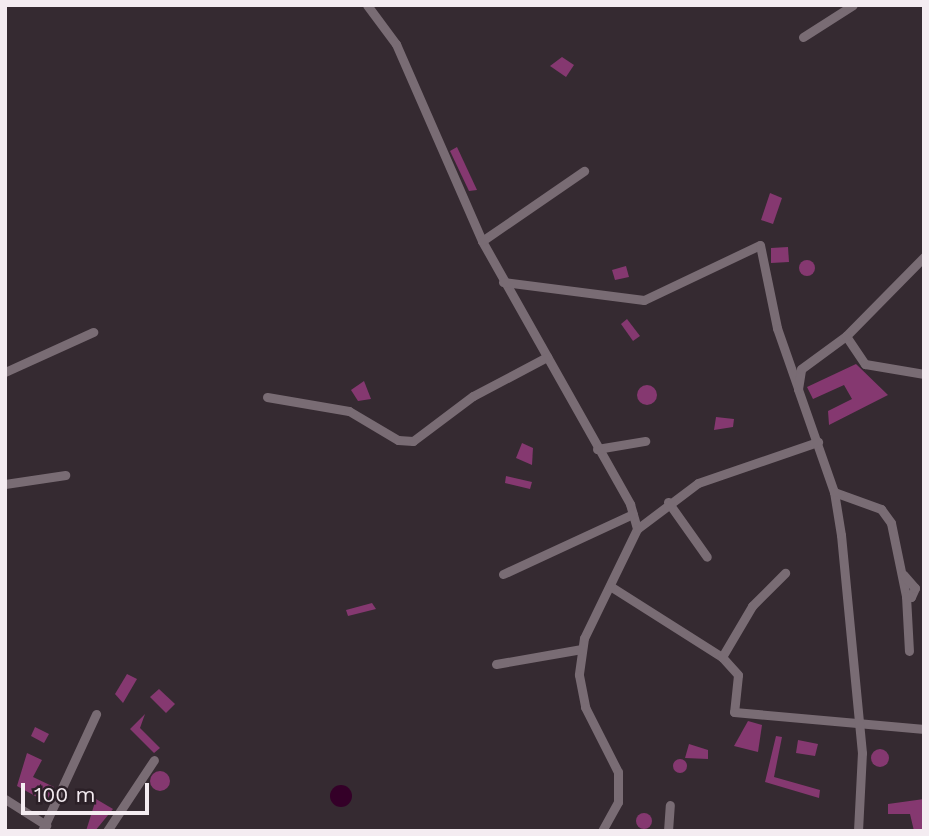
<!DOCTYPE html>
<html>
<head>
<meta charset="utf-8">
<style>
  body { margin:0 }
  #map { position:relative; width:929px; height:836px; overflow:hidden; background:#352a31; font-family:"Work Sans",sans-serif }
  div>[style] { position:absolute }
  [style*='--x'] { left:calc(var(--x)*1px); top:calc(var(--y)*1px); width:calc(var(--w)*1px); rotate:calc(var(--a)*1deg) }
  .water>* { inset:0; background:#340028 }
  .round { border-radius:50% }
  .building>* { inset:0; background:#853870 }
  .minor>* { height:9px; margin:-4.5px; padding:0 4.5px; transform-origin:4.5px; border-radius:4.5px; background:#796c74 }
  span { translate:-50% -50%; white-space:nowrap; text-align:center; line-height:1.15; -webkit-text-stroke:6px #2b2027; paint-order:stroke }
  .frame { position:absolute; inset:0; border:7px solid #f4ecf1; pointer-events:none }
  .scale { position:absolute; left:21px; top:783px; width:128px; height:32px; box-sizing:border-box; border:4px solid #f4ecf1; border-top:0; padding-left:9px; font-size:21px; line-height:24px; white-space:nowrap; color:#f4ecf1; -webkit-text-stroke:5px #2b2027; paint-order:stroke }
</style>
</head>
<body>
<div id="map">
  <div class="water">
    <i class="round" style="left:330px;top:785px;width:22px;height:22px"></i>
  </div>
  <div class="building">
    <i style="clip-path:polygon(562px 57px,574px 65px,566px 77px,550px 66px)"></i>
    <i style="clip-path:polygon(457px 147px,477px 190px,469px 191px,450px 151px)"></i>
    <i style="clip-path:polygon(770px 193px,782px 198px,773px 224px,761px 220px)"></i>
    <i style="clip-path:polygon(788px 247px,789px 262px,771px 263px,771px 248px)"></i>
    <i class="round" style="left:799px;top:260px;width:16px;height:16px"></i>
    <i style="clip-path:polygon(626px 266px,629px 277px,615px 280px,612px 270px)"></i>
    <i style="clip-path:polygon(627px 319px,640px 336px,633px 341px,621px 324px)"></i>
    <i style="clip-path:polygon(856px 364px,888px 395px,829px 425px,828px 411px,852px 399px,844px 385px,813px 399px,807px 387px)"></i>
    <i style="clip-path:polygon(364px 381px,371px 399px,358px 401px,351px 390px)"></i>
    <i class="round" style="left:637px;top:385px;width:20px;height:20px"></i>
    <i style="clip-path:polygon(716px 417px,734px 419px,733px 427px,714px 430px)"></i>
    <i style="clip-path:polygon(522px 443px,533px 448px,532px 465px,516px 458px)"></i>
    <i style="clip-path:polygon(506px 476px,532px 482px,530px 489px,505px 483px)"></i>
    <i style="clip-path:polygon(372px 603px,376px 609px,348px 616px,346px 610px)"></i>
    <i style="clip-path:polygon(127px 674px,137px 679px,123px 703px,115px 694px)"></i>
    <i style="clip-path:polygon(159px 689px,175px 704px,166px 713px,150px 697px)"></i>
    <i style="clip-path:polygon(145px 714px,140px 728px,160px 748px,154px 753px,130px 729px)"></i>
    <i style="clip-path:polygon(748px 721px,762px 725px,758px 752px,734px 746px)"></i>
    <i style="clip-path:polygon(35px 727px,49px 734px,44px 743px,31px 736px)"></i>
    <i style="clip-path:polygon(776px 736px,782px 737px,774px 777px,820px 790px,819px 798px,765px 782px)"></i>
    <i style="clip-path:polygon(798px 740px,818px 744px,815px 756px,796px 753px)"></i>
    <i style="clip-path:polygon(689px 744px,708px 750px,708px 759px,685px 758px)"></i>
    <i class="round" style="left:871px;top:749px;width:18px;height:18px"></i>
    <i style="clip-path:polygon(27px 753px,42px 760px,33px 777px,54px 787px,46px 802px,17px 786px)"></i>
    <i class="round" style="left:673px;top:759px;width:14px;height:14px"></i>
    <i class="round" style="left:150px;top:771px;width:20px;height:20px"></i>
    <i style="clip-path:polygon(96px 799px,113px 809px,95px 831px,86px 831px)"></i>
    <i style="clip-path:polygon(924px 799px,924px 831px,914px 831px,910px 814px,888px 814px,888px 804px)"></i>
    <i class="round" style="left:636px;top:813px;width:16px;height:16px"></i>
  </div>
  <div class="minor">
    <i style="--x:367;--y:5;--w:49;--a:53.4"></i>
    <i style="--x:396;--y:44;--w:215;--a:66.4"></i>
    <i style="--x:482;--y:241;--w:302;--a:60.6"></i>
    <i style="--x:630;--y:504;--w:26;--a:74"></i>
    <i style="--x:637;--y:529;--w:121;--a:115.9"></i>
    <i style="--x:584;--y:638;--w:37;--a:98"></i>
    <i style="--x:579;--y:675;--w:33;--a:79"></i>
    <i style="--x:585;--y:707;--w:73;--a:63.1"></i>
    <i style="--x:618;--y:772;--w:30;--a:90"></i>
    <i style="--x:618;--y:802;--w:33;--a:119"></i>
    <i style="--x:803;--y:37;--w:59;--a:-32.6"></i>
    <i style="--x:482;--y:241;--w:124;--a:-34.5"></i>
    <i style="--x:503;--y:282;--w:142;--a:7.3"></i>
    <i style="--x:644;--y:300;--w:128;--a:-25.4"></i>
    <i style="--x:760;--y:245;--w:85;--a:78.4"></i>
    <i style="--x:777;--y:328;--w:64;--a:70.7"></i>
    <i style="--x:846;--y:336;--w:34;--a:56"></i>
    <i style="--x:865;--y:364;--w:60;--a:9.6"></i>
    <i style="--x:5;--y:372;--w:97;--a:-24.4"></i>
    <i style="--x:267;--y:397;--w:83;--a:9.7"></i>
    <i style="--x:349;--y:411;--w:57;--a:30.6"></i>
    <i style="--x:398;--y:440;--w:15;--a:4"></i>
    <i style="--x:413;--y:441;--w:75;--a:-36.9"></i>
    <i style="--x:473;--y:396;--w:84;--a:-27.8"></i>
    <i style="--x:597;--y:449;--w:49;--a:-9.5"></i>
    <i style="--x:5;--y:484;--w:61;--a:-8.5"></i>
    <i style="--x:834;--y:492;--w:50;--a:19.9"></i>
    <i style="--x:881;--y:509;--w:17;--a:54"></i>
    <i style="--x:891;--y:523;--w:75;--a:78.4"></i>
    <i style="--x:906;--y:596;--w:5;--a:11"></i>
    <i style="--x:911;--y:597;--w:10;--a:-66"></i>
    <i style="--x:915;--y:588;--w:18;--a:-131"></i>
    <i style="--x:668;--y:502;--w:67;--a:54.7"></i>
    <i style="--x:637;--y:529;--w:76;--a:-37"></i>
    <i style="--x:698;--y:483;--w:127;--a:-18.9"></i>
    <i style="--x:503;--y:574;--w:143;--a:-24.8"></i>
    <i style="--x:610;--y:586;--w:133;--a:32.4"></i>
    <i style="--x:722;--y:657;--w:24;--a:48"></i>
    <i style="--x:738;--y:675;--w:37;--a:96"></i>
    <i style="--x:734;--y:712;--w:191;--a:5.1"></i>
    <i style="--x:906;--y:596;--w:55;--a:86.9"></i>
    <i style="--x:722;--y:657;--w:59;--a:-59.5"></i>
    <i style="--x:752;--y:606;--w:47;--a:-45"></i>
    <i style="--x:496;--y:664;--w:87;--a:-9.9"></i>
    <i style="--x:5;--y:799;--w:49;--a:32.4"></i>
    <i style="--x:42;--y:831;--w:129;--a:-65.2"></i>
    <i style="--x:107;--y:831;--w:85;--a:-56.5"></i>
    <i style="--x:668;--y:831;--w:26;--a:-86"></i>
    <i style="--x:858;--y:831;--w:78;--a:-87.1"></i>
    <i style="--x:862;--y:753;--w:219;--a:-95.5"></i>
    <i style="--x:841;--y:535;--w:44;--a:-99.2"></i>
    <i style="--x:834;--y:492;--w:109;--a:-109.3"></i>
    <i style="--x:798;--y:389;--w:20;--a:-81"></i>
    <i style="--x:801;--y:369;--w:56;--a:-36.3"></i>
    <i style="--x:846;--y:336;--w:111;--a:-45.4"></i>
  </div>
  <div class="frame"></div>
  <div class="scale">100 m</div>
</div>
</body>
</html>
